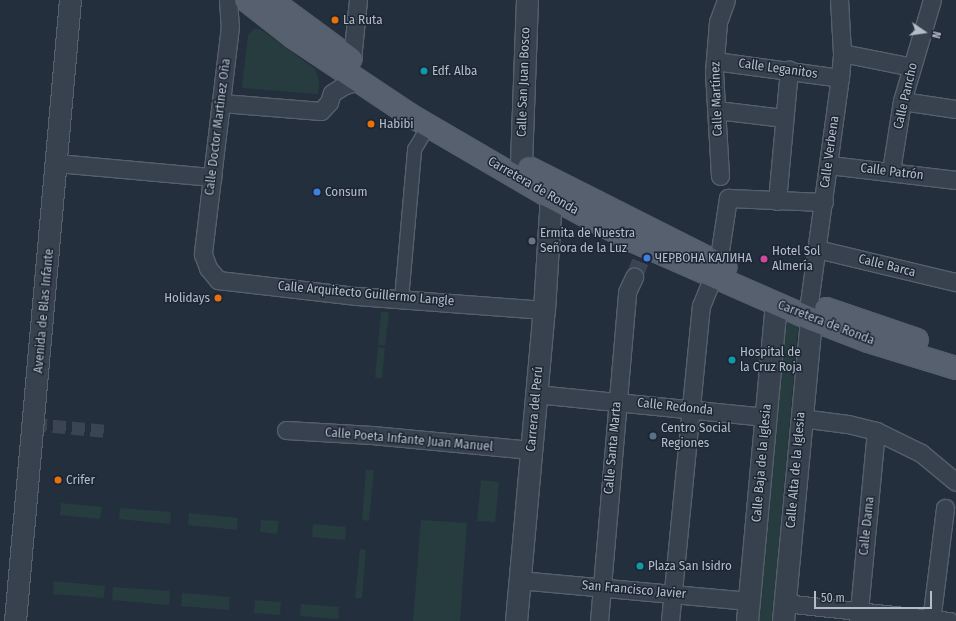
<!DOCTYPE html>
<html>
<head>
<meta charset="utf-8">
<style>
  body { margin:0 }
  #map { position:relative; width:956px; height:621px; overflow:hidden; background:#242f3e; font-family:"Fira Sans Condensed",sans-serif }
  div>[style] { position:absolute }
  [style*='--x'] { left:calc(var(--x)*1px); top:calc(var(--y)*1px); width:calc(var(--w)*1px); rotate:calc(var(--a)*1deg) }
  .green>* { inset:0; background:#263c3f }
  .pedestrian-tunnel>* { height:13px; margin-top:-6.5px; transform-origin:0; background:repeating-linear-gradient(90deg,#3a4453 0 13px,transparent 0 19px) }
  .minor-tunnel>* { height:17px; margin-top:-8.5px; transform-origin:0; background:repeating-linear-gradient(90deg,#3a4453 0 17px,transparent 0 25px) }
  .roads { filter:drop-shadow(1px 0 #565f6c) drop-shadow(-1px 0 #565f6c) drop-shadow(0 1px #565f6c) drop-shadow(0 -1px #565f6c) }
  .pedestrian>* { height:13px; margin:-6.5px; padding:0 6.5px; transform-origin:6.5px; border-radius:6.5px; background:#38414e }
  .minor>* { height:17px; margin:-8.5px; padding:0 8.5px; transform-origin:8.5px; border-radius:8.5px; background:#38414e }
  .tertiary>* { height:21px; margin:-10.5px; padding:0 10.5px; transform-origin:10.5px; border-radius:10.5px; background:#38414e }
  .primary>* { height:22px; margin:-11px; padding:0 11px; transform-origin:11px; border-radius:11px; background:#56606e }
  .dots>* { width:11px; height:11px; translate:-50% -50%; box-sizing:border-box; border:2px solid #1d2633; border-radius:50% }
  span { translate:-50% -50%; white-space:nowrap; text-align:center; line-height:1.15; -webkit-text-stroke:3px #1d2633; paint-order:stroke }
  .poi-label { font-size:13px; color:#b4bcc9 }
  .left { translate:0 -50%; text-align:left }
  .right { translate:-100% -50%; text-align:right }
  .street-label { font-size:13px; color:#b4bcc9 }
  .north { position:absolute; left:904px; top:12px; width:40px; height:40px; -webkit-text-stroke:3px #1d2633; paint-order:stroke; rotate:103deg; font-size:11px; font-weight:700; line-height:16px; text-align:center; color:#b4bcc9 }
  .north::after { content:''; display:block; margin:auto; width:14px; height:18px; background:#b4bcc9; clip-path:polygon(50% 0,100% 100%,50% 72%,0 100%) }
  .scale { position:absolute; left:814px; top:591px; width:118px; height:18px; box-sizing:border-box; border:2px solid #b4bcc9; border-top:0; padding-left:5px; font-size:12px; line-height:14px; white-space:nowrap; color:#b4bcc9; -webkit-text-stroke:3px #1d2633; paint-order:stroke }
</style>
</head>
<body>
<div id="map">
  <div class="green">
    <i style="clip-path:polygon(254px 29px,260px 29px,315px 69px,319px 81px,318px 94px,242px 88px,248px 35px)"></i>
    <i style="clip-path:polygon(381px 312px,389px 312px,385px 345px,378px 345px)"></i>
    <i style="clip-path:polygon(782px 317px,794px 321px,798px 326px,772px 621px,753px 621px)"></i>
    <i style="clip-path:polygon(378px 347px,385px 348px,382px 378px,375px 378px)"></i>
    <i style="clip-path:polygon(366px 470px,374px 470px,369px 521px,362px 520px)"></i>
    <i style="clip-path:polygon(481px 480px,499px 482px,495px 522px,477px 521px)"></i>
    <i style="clip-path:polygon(61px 503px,102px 507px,100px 519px,60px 515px)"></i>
    <i style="clip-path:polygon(120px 508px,171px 512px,170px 524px,119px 519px)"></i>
    <i style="clip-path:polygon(189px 513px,238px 518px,237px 530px,188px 525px)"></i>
    <i style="clip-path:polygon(261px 520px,279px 521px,277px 534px,260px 532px)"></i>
    <i style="clip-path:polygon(421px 520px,467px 523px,460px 621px,413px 621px)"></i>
    <i style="clip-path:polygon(313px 524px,346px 527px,345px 540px,312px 537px)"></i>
    <i style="clip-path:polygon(360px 549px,366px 550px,362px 598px,355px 598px)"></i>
    <i style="clip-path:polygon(54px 581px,105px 586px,104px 598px,53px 594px)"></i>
    <i style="clip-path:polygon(113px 587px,170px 591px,169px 605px,112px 600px)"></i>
    <i style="clip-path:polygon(182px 593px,230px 597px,229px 610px,181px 606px)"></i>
    <i style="clip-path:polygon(255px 600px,281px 602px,280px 615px,254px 613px)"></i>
    <i style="clip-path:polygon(301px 604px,339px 607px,338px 619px,300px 616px)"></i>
  </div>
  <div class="pedestrian-tunnel">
    <i style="--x:34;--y:424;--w:73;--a:5.5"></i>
  </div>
  <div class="minor-tunnel">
    <i style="--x:634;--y:277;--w:32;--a:-68"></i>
  </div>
  <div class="roads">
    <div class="pedestrian">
      <i style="--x:401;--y:299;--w:151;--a:-85"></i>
      <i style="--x:414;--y:149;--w:27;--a:-59"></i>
    </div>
    <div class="minor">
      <i style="--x:228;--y:0;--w:26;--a:86"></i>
      <i style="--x:230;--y:26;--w:230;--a:96.8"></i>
      <i style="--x:203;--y:254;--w:15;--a:70"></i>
      <i style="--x:208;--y:268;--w:16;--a:50"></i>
      <i style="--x:218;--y:280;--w:140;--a:6.6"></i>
      <i style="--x:357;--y:296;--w:188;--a:4.3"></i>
      <i style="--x:842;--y:53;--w:71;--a:11.3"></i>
      <i style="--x:352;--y:59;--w:59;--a:-84.2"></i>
      <i style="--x:715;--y:61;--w:126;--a:7.7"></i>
      <i style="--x:902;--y:101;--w:55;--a:8.4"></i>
      <i style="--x:222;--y:103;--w:99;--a:4.6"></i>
      <i style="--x:321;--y:111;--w:12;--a:-48"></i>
      <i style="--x:329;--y:102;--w:9;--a:-72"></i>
      <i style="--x:332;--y:93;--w:15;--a:-32"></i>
      <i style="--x:345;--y:85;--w:15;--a:-16"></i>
      <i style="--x:717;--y:110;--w:66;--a:6.9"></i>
      <i style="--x:57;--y:163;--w:156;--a:5.2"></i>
      <i style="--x:829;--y:165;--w:128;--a:6.7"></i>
      <i style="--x:891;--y:171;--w:71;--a:-81.1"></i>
      <i style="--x:902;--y:101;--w:105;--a:-73.5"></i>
      <i style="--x:720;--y:176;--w:104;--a:-93.3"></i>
      <i style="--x:714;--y:72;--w:50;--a:-85.4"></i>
      <i style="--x:718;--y:22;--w:23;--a:-70"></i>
      <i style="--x:777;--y:201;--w:132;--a:-84.8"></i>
      <i style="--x:817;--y:249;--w:143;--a:13.4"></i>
      <i style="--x:718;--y:264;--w:67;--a:-81.4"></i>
      <i style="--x:728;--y:198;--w:96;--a:2.4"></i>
      <i style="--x:809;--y:303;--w:227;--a:-82.2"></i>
      <i style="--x:840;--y:78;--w:25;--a:-85"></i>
      <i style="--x:842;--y:53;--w:53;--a:-93.2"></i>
      <i style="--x:536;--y:394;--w:231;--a:5.7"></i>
      <i style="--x:801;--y:418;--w:47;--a:7.3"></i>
      <i style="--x:848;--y:424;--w:29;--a:14"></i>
      <i style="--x:876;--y:431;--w:50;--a:26.1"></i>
      <i style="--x:921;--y:453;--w:45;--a:39.6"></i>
      <i style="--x:286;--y:430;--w:86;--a:3.3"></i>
      <i style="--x:372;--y:435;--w:160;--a:5.4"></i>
      <i style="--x:519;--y:580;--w:231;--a:5.2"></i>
      <i style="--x:784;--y:603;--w:166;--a:6.2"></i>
      <i style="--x:599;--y:621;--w:330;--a:-85.1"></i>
      <i style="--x:627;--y:292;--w:17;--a:-65"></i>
      <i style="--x:670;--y:621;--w:317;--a:-84.4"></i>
      <i style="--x:701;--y:306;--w:31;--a:-68"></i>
      <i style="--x:858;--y:621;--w:191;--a:-84.6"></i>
      <i style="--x:931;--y:621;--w:114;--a:-82.9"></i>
    </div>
    <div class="tertiary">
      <i style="--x:521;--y:163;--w:163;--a:-87.9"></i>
      <i style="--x:15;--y:621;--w:623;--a:-84.94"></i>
      <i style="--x:516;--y:621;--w:312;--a:-84.9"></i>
      <i style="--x:544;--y:310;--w:129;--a:-86.5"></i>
      <i style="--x:747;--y:621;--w:317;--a:-84.8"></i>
      <i style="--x:783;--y:621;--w:303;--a:-84.7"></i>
    </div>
    <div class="primary">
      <i style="--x:246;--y:0;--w:60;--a:38.2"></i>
      <i style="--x:293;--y:37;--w:141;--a:33.7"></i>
      <i style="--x:410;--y:115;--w:159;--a:30.3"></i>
      <i style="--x:547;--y:195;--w:95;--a:28.2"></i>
      <i style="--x:631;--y:240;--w:197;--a:23.7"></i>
      <i style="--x:811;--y:319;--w:61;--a:21.1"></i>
      <i style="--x:868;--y:341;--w:92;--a:17.1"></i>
      <i style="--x:271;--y:0;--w:99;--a:36.4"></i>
      <i style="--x:529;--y:168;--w:220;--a:26.8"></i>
      <i style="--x:826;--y:309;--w:96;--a:18.8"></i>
    </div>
  </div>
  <div class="dots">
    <i style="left:335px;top:20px;background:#e8710a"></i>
    <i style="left:424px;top:71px;background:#0f9aa8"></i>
    <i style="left:371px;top:124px;background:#e8710a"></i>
    <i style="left:317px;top:192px;background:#3f7fe0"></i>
    <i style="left:532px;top:241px;background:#6b7280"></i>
    <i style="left:647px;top:258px;background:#3f7fe0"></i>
    <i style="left:764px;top:259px;background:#d1479c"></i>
    <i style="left:218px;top:298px;background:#e8710a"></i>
    <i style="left:732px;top:360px;background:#0f9aa8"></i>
    <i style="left:653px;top:436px;background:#5c6f8a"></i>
    <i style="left:58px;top:480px;background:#e8710a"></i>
    <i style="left:640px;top:566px;background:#0f9aa8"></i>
  </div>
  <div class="poi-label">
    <span class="left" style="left:343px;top:20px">La Ruta</span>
    <span class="left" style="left:432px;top:71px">Edf. Alba</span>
    <span class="left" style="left:379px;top:124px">Habibi</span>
    <span class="left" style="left:325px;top:192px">Consum</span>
    <span class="left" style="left:540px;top:241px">Ermita de Nuestra<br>Señora de la Luz</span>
    <span class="left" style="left:772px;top:259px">Hotel Sol<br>Almería</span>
    <span class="left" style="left:655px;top:258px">ЧЕРВOHA KAЛИHA</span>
    <span class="right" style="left:210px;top:298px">Holidays</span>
    <span class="left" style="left:740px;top:360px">Hospital de<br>la Cruz Roja</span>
    <span class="left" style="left:661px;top:436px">Centro Social<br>Regiones</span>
    <span class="left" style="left:66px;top:480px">Crifer</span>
    <span class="left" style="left:648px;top:566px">Plaza San Isidro</span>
  </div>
  <div class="street-label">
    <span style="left:778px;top:69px;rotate:8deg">Calle Leganitos</span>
    <span style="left:524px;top:82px;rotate:-88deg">Calle San Juan Bosco</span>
    <span style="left:906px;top:96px;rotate:-77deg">Calle Pancho</span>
    <span style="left:717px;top:99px;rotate:-92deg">Calle Martínez</span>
    <span style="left:218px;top:127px;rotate:-83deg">Calle Doctor Martínez Oña</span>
    <span style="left:830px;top:152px;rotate:-82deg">Calle Verbena</span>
    <span style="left:892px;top:172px;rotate:7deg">Calle Patrón</span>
    <span style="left:533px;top:186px;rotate:30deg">Carretera de Ronda</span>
    <span style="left:887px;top:266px;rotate:14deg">Calle Barca</span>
    <span style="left:366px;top:294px;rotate:5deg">Calle Arquitecto Guillermo Langle</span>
    <span style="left:44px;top:311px;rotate:-85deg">Avenida de Blas Infante</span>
    <span style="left:826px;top:323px;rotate:21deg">Carretera de Ronda</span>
    <span style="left:675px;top:407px;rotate:6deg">Calle Redonda</span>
    <span style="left:535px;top:409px;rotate:-85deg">Carrera del Perú</span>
    <span style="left:409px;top:440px;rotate:5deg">Calle Poeta Infante Juan Manuel</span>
    <span style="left:613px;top:448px;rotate:-85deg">Calle Santa Marta</span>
    <span style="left:762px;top:463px;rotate:-85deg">Calle Baja de la Iglesia</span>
    <span style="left:796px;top:470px;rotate:-85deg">Calle Alta de la Iglesia</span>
    <span style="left:867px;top:526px;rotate:-84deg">Calle Dama</span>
    <span style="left:634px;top:590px;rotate:5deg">San Francisco Javier</span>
  </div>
  <div class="north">N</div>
  <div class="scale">50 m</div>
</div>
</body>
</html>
